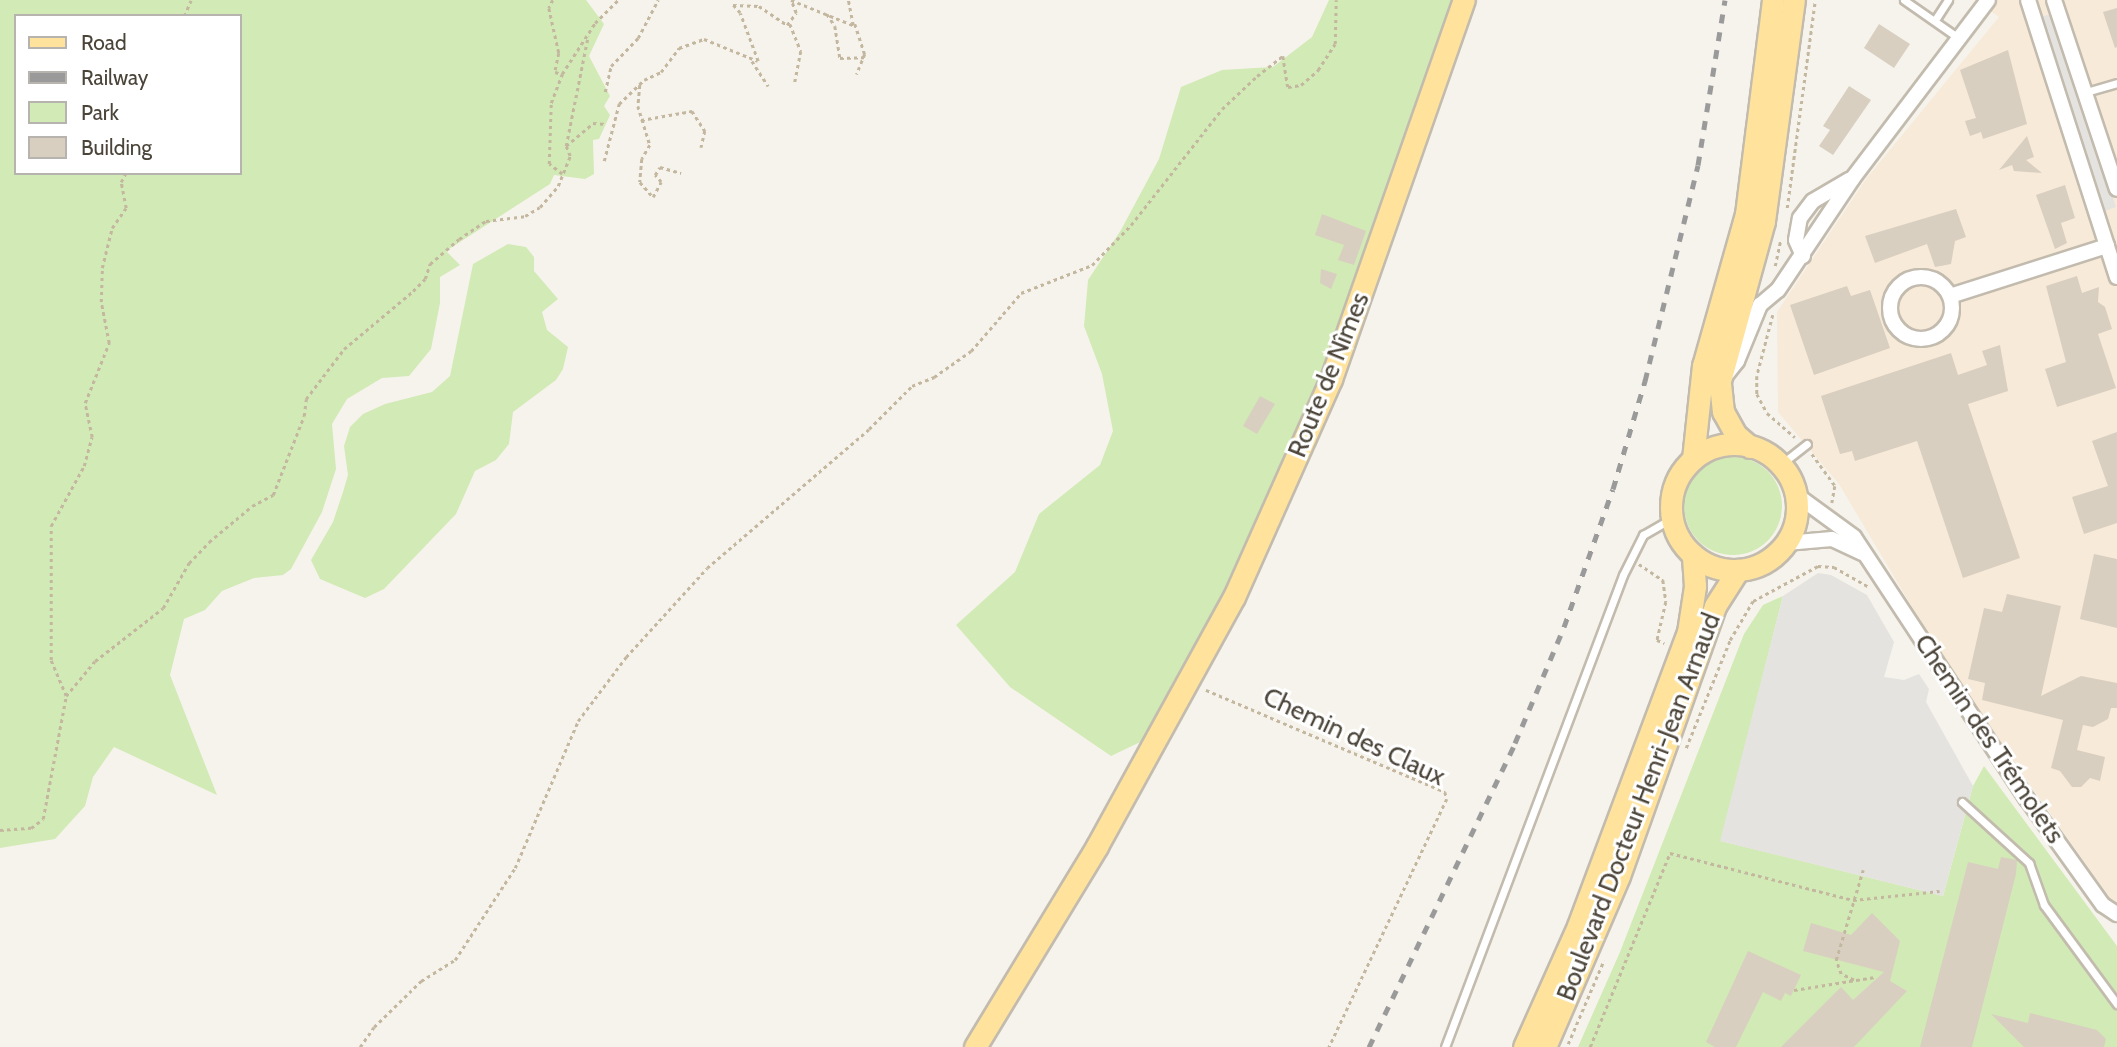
<!DOCTYPE html>
<html>
<head>
<meta charset="utf-8">
<style>
  body { margin:0 }
  #map { position:relative; width:2117px; height:1047px; overflow:hidden; background:#f6f3ec; font-family:Cabin,sans-serif }
  div>[style] { position:absolute }
  [style*='--x'] { left:calc(var(--x)*1px); top:calc(var(--y)*1px); width:calc(var(--w)*1px); rotate:calc(var(--a)*1deg) }
  .commercial>* { inset:0; background:#f7ead8 }
  .green>* { inset:0; background:#d2eab5 }
  .round { border-radius:50% }
  .parking>* { inset:0; background:#e5e3e0 }
  .building>* { inset:0; background:#d8cfc1 }
  .path>* { height:2.5px; margin-top:-1.25px; transform-origin:0; background:repeating-linear-gradient(90deg,#c4b79f 0 3.5px,transparent 0 7px) }
  .roads { filter:drop-shadow(2px 0 #c2bbae) drop-shadow(-2px 0 #c2bbae) drop-shadow(0 2px #c2bbae) drop-shadow(0 -2px #c2bbae) }
  .lane>* { height:7px; margin:-3.5px; padding:0 3.5px; transform-origin:3.5px; border-radius:3.5px; background:#fff }
  .street>* { height:14px; margin:-7px; padding:0 7px; transform-origin:7px; border-radius:7px; background:#fff }
  .street>.ring { margin:-7px; padding:0; box-sizing:content-box; background:none; border:14px solid #fff; border-radius:50% }
  .primary>* { height:21px; margin:-10.5px; padding:0 10.5px; transform-origin:10.5px; border-radius:10.5px; background:#ffe39c }
  .primary>.ring { margin:-10.5px; padding:0; box-sizing:content-box; background:none; border:21px solid #ffe39c; border-radius:50% }
  .rail>* { height:5px; margin-top:-2.5px; transform-origin:0; background:repeating-linear-gradient(90deg,#9a9a9a 0 9px,transparent 0 18px) }
  span { translate:-50% -50%; white-space:nowrap; text-align:center; line-height:1.15; -webkit-text-stroke:6px #fff; paint-order:stroke }
  .street-label { font-size:26px; color:#4b4439 }
  .legend { position:absolute; left:14px; top:14px; width:228px; height:161px; box-sizing:border-box; background:#fff; border:2px solid #b7b4b0; margin:0; padding:9px 12px; list-style:none; font-size:21px; color:#4b4439 }
  .legend li { display:flex; align-items:center; gap:14px; height:35px }
  .legend b { width:35px; border:2px solid #b7b4b0 }
</style>
</head>
<body>
<div id="map">
  <div class="commercial">
    <i style="clip-path:polygon(1975px 0,2117px 0,2117px 908px,1953px 676px,1839px 484px,1778px 412px,1777px 312px,1866px 179px,1999px 17px)"></i>
  </div>
  <div class="green">
    <i style="clip-path:polygon(evenodd,0 0,586px 0,604px 24px,589px 56px,610px 96px,604px 106px,610px 115px,599px 139px,593px 140px,594px 174px,585px 179px,554px 175px,550px 184px,446px 251px,460px 265px,440px 277px,440px 303px,431px 349px,409px 376px,382px 378px,347px 399px,332px 424px,336px 469px,322px 512px,291px 569px,283px 575px,254px 578px,222px 591px,205px 610px,184px 619px,170px 675px,217px 795px,114px 747px,93px 777px,85px 806px,55px 839px,0 848px,0 0,16px 16px,240px 16px,240px 173px,16px 173px,16px 16px)"></i>
    <i style="clip-path:polygon(1329px 0,1464px 0,1331px 379px,1157px 734px,1111px 756px,1010px 687px,956px 625px,1015px 572px,1039px 514px,1100px 465px,1113px 431px,1102px 374px,1084px 326px,1088px 280px,1121px 230px,1159px 159px,1181px 87px,1222px 70px,1273px 67px,1312px 37px)"></i>
    <i style="clip-path:polygon(508px 244px,526px 247px,534px 257px,534px 271px,558px 299px,542px 312px,547px 330px,568px 347px,563px 369px,556px 380px,513px 412px,509px 444px,496px 460px,475px 471px,456px 514px,384px 589px,365px 598px,320px 579px,311px 560px,333px 522px,343px 492px,348px 475px,344px 446px,350px 427px,363px 414px,385px 404px,432px 392px,450px 376px,473px 264px)"></i>
    <i class="round" style="left:1684px;top:457px;width:98px;height:98px"></i>
    <i style="clip-path:polygon(1783px 596px,1721px 841px,1943px 896px,1973px 786px,1984px 766px,2117px 946px,2117px 1047px,1578px 1047px,1620px 952px,1744px 634px,1763px 605px)"></i>
  </div>
  <div class="parking">
    <i style="clip-path:polygon(2053px 13px,2116px 207px,2102px 212px,2038px 18px)"></i>
    <i style="clip-path:polygon(1818px 573px,1831px 575px,1867px 595px,1894px 642px,1884px 677px,1904px 680px,1919px 674px,1929px 689px,1926px 702px,1973px 786px,1943px 896px,1720px 841px,1783px 596px)"></i>
  </div>
  <div class="building">
    <i style="clip-path:polygon(2117px 8px,2117px 47px,2115px 48px,2103px 12px)"></i>
    <i style="clip-path:polygon(1879px 24px,1910px 44px,1894px 68px,1864px 48px)"></i>
    <i style="clip-path:polygon(2008px 50px,2027px 124px,1983px 139px,1981px 132px,1970px 136px,1965px 121px,1976px 118px,1960px 70px)"></i>
    <i style="clip-path:polygon(1849px 86px,1871px 100px,1833px 155px,1819px 146px,1830px 130px,1823px 126px)"></i>
    <i style="clip-path:polygon(2027px 136px,2034px 157px,2026px 160px,2042px 173px,2014px 171px,2012px 165px,1999px 170px)"></i>
    <i style="clip-path:polygon(2065px 185px,2075px 218px,2061px 223px,2067px 243px,2055px 249px,2036px 195px)"></i>
    <i style="clip-path:polygon(1956px 209px,1966px 237px,1955px 241px,1951px 264px,1935px 267px,1927px 244px,1875px 263px,1865px 236px)"></i>
    <i style="clip-path:polygon(1322px 214px,1366px 231px,1354px 265px,1338px 260px,1344px 245px,1315px 235px)"></i>
    <i style="clip-path:polygon(1321px 269px,1337px 274px,1331px 289px,1320px 283px)"></i>
    <i style="clip-path:polygon(2077px 276px,2082px 293px,2099px 287px,2098px 302px,2105px 307px,2112px 329px,2098px 334px,2116px 388px,2057px 407px,2045px 369px,2066px 362px,2046px 286px)"></i>
    <i style="clip-path:polygon(1847px 286px,1851px 296px,1870px 290px,1890px 348px,1814px 375px,1790px 305px)"></i>
    <i style="clip-path:polygon(2000px 345px,2008px 391px,1968px 404px,2020px 558px,1963px 578px,1917px 441px,1855px 461px,1852px 451px,1840px 454px,1821px 396px,1951px 353px,1958px 375px,1987px 365px,1982px 351px)"></i>
    <i style="clip-path:polygon(1260px 396px,1275px 404px,1257px 434px,1243px 426px)"></i>
    <i style="clip-path:polygon(2117px 432px,2117px 523px,2084px 534px,2072px 497px,2108px 486px,2092px 441px)"></i>
    <i style="clip-path:polygon(2094px 554px,2117px 559px,2117px 628px,2080px 619px)"></i>
    <i style="clip-path:polygon(2007px 594px,2061px 606px,2041px 696px,2081px 676px,2117px 683px,2117px 708px,2111px 708px,2108px 719px,2093px 727px,2083px 725px,2077px 750px,2105px 757px,2100px 781px,2090px 778px,2081px 787px,2072px 787px,2060px 771px,2051px 768px,2063px 720px,1982px 700px,1985px 683px,1968px 679px,1984px 608px,2002px 612px)"></i>
    <i style="clip-path:polygon(2001px 857px,2017px 860px,2016px 874px,1972px 1047px,1920px 1047px,1968px 862px,1998px 869px)"></i>
    <i style="clip-path:polygon(1872px 913px,1900px 941px,1890px 981px,1907px 991px,1854px 1047px,1781px 1047px,1841px 987px,1853px 1000px,1884px 972px,1803px 951px,1811px 923px,1851px 935px)"></i>
    <i style="clip-path:polygon(1748px 951px,1801px 975px,1791px 996px,1785px 993px,1781px 1001px,1763px 992px,1736px 1047px,1715px 1047px,1706px 1042px)"></i>
    <i style="clip-path:polygon(2030px 1013px,2097px 1030px,2106px 1039px,2104px 1047px,2024px 1047px,1991px 1014px,2028px 1023px)"></i>
  </div>
  <div class="path">
    <i style="--x:553;--y:0;--w:9;--a:117"></i>
    <i style="--x:549;--y:8;--w:46;--a:77.5"></i>
    <i style="--x:559;--y:53;--w:19;--a:102"></i>
    <i style="--x:555;--y:72;--w:7;--a:16"></i>
    <i style="--x:791;--y:0;--w:67;--a:22"></i>
    <i style="--x:853;--y:25;--w:25;--a:-101"></i>
    <i style="--x:827;--y:14;--w:14;--a:56"></i>
    <i style="--x:835;--y:26;--w:32;--a:81"></i>
    <i style="--x:840;--y:58;--w:24;--a:-2"></i>
    <i style="--x:184;--y:16;--w:17;--a:-66"></i>
    <i style="--x:790;--y:24;--w:29;--a:68"></i>
    <i style="--x:801;--y:51;--w:32;--a:101"></i>
    <i style="--x:855;--y:24;--w:32;--a:72"></i>
    <i style="--x:865;--y:54;--w:22;--a:112"></i>
    <i style="--x:752;--y:61;--w:30;--a:57"></i>
    <i style="--x:640;--y:85;--w:21;--a:95"></i>
    <i style="--x:638;--y:106;--w:41;--a:72.9"></i>
    <i style="--x:650;--y:145;--w:16;--a:120"></i>
    <i style="--x:642;--y:159;--w:23;--a:95"></i>
    <i style="--x:640;--y:182;--w:20;--a:49"></i>
    <i style="--x:653;--y:197;--w:17;--a:-62"></i>
    <i style="--x:661;--y:182;--w:9;--a:-131"></i>
    <i style="--x:655;--y:175;--w:9;--a:-58"></i>
    <i style="--x:660;--y:167;--w:22;--a:16"></i>
    <i style="--x:605;--y:92;--w:27;--a:-77"></i>
    <i style="--x:611;--y:66;--w:39;--a:-46"></i>
    <i style="--x:638;--y:38;--w:43;--a:-62.2"></i>
    <i style="--x:641;--y:120;--w:52;--a:-10"></i>
    <i style="--x:692;--y:111;--w:24;--a:57"></i>
    <i style="--x:705;--y:131;--w:17;--a:103"></i>
    <i style="--x:566;--y:146;--w:112;--a:-78.7"></i>
    <i style="--x:604;--y:161;--w:59;--a:-75.3"></i>
    <i style="--x:619;--y:104;--w:35;--a:-44"></i>
    <i style="--x:644;--y:80;--w:19;--a:-25"></i>
    <i style="--x:661;--y:72;--w:30;--a:-53"></i>
    <i style="--x:679;--y:48;--w:27;--a:-20"></i>
    <i style="--x:704;--y:39;--w:58;--a:22.2"></i>
    <i style="--x:758;--y:61;--w:51;--a:-110.6"></i>
    <i style="--x:740;--y:13;--w:11;--a:-131"></i>
    <i style="--x:733;--y:5;--w:26;--a:2"></i>
    <i style="--x:759;--y:6;--w:34;--a:34"></i>
    <i style="--x:787;--y:25;--w:15;--a:-53"></i>
    <i style="--x:796;--y:13;--w:14;--a:-111"></i>
    <i style="--x:562;--y:174;--w:16;--a:-142"></i>
    <i style="--x:549;--y:164;--w:61;--a:-88.1"></i>
    <i style="--x:551;--y:103;--w:31;--a:-69"></i>
    <i style="--x:562;--y:74;--w:61;--a:-57.1"></i>
    <i style="--x:595;--y:23;--w:33;--a:-45"></i>
    <i style="--x:1787;--y:208;--w:210;--a:-82.3"></i>
    <i style="--x:1775;--y:266;--w:25;--a:-78"></i>
    <i style="--x:1773;--y:315;--w:63;--a:104.7"></i>
    <i style="--x:1757;--y:376;--w:18;--a:90"></i>
    <i style="--x:1757;--y:394;--w:21;--a:62"></i>
    <i style="--x:1767;--y:413;--w:37;--a:41"></i>
    <i style="--x:1812;--y:454;--w:39;--a:54"></i>
    <i style="--x:1835;--y:486;--w:17;--a:100"></i>
    <i style="--x:1639;--y:564;--w:29;--a:34"></i>
    <i style="--x:1663;--y:580;--w:22;--a:82"></i>
    <i style="--x:1666;--y:602;--w:39;--a:103"></i>
    <i style="--x:1657;--y:640;--w:8;--a:23"></i>
    <i style="--x:1206;--y:690;--w:260;--a:23.1"></i>
    <i style="--x:1445;--y:792;--w:7;--a:74"></i>
    <i style="--x:1447;--y:799;--w:275;--a:115.4"></i>
    <i style="--x:66;--y:696;--w:39;--a:-113"></i>
    <i style="--x:51;--y:660;--w:134;--a:-90"></i>
    <i style="--x:51;--y:526;--w:68;--a:-61.2"></i>
    <i style="--x:84;--y:466;--w:30;--a:-75"></i>
    <i style="--x:92;--y:437;--w:35;--a:-102"></i>
    <i style="--x:85;--y:403;--w:65;--a:-68.2"></i>
    <i style="--x:109;--y:343;--w:42;--a:-101"></i>
    <i style="--x:101;--y:302;--w:34;--a:-88"></i>
    <i style="--x:102;--y:268;--w:41;--a:-76"></i>
    <i style="--x:112;--y:228;--w:24;--a:-55"></i>
    <i style="--x:126;--y:208;--w:26;--a:-101"></i>
    <i style="--x:121;--y:182;--w:10;--a:-61"></i>
    <i style="--x:1686;--y:748;--w:117;--a:-67.8"></i>
    <i style="--x:1730;--y:640;--w:45;--a:-59.5"></i>
    <i style="--x:1753;--y:601;--w:74;--a:-28.3"></i>
    <i style="--x:1818;--y:566;--w:16;--a:4"></i>
    <i style="--x:1834;--y:567;--w:40;--a:29.7"></i>
    <i style="--x:0;--y:830;--w:31;--a:-4"></i>
    <i style="--x:31;--y:828;--w:15;--a:-37"></i>
    <i style="--x:43;--y:819;--w:125;--a:-79.4"></i>
    <i style="--x:66;--y:696;--w:45;--a:-50.4"></i>
    <i style="--x:95;--y:661;--w:86;--a:-37.9"></i>
    <i style="--x:163;--y:608;--w:52;--a:-60"></i>
    <i style="--x:189;--y:563;--w:29;--a:-46"></i>
    <i style="--x:209;--y:542;--w:56;--a:-39.9"></i>
    <i style="--x:252;--y:506;--w:24;--a:-28"></i>
    <i style="--x:273;--y:495;--w:85;--a:-68.6"></i>
    <i style="--x:304;--y:416;--w:17;--a:-83"></i>
    <i style="--x:306;--y:399;--w:63;--a:-52.8"></i>
    <i style="--x:344;--y:349;--w:90;--a:-40"></i>
    <i style="--x:413;--y:291;--w:17;--a:-45"></i>
    <i style="--x:425;--y:279;--w:16;--a:-72"></i>
    <i style="--x:430;--y:264;--w:38;--a:-41"></i>
    <i style="--x:459;--y:239;--w:32;--a:-34"></i>
    <i style="--x:486;--y:221;--w:39;--a:-7"></i>
    <i style="--x:525;--y:216;--w:17;--a:-31"></i>
    <i style="--x:540;--y:207;--w:28;--a:-49"></i>
    <i style="--x:558;--y:186;--w:32;--a:-68"></i>
    <i style="--x:570;--y:156;--w:11;--a:-112"></i>
    <i style="--x:566;--y:146;--w:35;--a:-40"></i>
    <i style="--x:593;--y:123;--w:13;--a:4"></i>
    <i style="--x:1854;--y:980;--w:14;--a:-155"></i>
    <i style="--x:1841;--y:974;--w:15;--a:-110"></i>
    <i style="--x:1836;--y:960;--w:94;--a:-73.3"></i>
    <i style="--x:1794;--y:990;--w:82;--a:-9.1"></i>
    <i style="--x:1568;--y:1044;--w:91;--a:-66.8"></i>
    <i style="--x:360;--y:1047;--w:24;--a:-55"></i>
    <i style="--x:374;--y:1027;--w:66;--a:-44.4"></i>
    <i style="--x:421;--y:981;--w:40;--a:-32"></i>
    <i style="--x:455;--y:960;--w:110;--a:-56.9"></i>
    <i style="--x:515;--y:868;--w:160;--a:-66.8"></i>
    <i style="--x:578;--y:721;--w:80;--a:-53.1"></i>
    <i style="--x:626;--y:657;--w:120;--a:-47.7"></i>
    <i style="--x:707;--y:568;--w:213;--a:-40.6"></i>
    <i style="--x:869;--y:429;--w:61;--a:-45"></i>
    <i style="--x:912;--y:386;--w:24;--a:-22"></i>
    <i style="--x:934;--y:377;--w:45;--a:-35.1"></i>
    <i style="--x:971;--y:351;--w:77;--a:-49.2"></i>
    <i style="--x:1021;--y:293;--w:76;--a:-21.5"></i>
    <i style="--x:1092;--y:265;--w:56;--a:-45.7"></i>
    <i style="--x:1131;--y:225;--w:147;--a:-51.9"></i>
    <i style="--x:1222;--y:109;--w:48;--a:-43.3"></i>
    <i style="--x:1257;--y:76;--w:33;--a:-38"></i>
    <i style="--x:1283;--y:56;--w:31;--a:81"></i>
    <i style="--x:1288;--y:87;--w:13;--a:-9"></i>
    <i style="--x:1301;--y:85;--w:23;--a:-41"></i>
    <i style="--x:1318;--y:70;--w:31;--a:-57"></i>
    <i style="--x:1335;--y:44;--w:44;--a:-88.7"></i>
    <i style="--x:1590;--y:1047;--w:210;--a:-67.6"></i>
    <i style="--x:1670;--y:853;--w:189;--a:14.4"></i>
    <i style="--x:1853;--y:900;--w:87;--a:-5.9"></i>
  </div>
  <div class="roads">
    <div class="lane">
      <i style="--x:1904;--y:0;--w:65;--a:34.9"></i>
      <i style="--x:1935;--y:20;--w:24;--a:-57"></i>
      <i style="--x:2086;--y:92;--w:32;--a:-16"></i>
      <i style="--x:1780;--y:465;--w:34;--a:-38"></i>
      <i style="--x:1962;--y:802;--w:91;--a:42.3"></i>
      <i style="--x:2029;--y:863;--w:45;--a:70.3"></i>
      <i style="--x:2044;--y:905;--w:123;--a:53.6"></i>
      <i style="--x:1445;--y:1047;--w:504;--a:-69.34"></i>
      <i style="--x:1623;--y:575;--w:45;--a:-63.4"></i>
      <i style="--x:1643;--y:535;--w:34;--a:-30"></i>
    </div>
    <div class="street">
      <i style="--x:2028;--y:0;--w:291;--a:72.2"></i>
      <i style="--x:2054;--y:0;--w:199;--a:71.6"></i>
      <i style="--x:1803;--y:256;--w:17;--a:-114"></i>
      <i style="--x:1796;--y:240;--w:22;--a:-80"></i>
      <i style="--x:1800;--y:218;--w:21;--a:-53"></i>
      <i style="--x:1813;--y:201;--w:42;--a:-30.3"></i>
      <i class="ring" style="left:1890px;top:277px;width:48px;height:48px"></i>
      <i style="--x:1950;--y:296;--w:165;--a:-17.7"></i>
      <i style="--x:1726;--y:375;--w:18;--a:-52"></i>
      <i style="--x:1737;--y:361;--w:61;--a:-67.7"></i>
      <i style="--x:1760;--y:305;--w:23;--a:-40"></i>
      <i style="--x:1778;--y:290;--w:135;--a:-56.2"></i>
      <i style="--x:1853;--y:178;--w:223;--a:-52.8"></i>
      <i style="--x:1795;--y:494;--w:73;--a:36.1"></i>
      <i style="--x:1854;--y:537;--w:314;--a:56.6"></i>
      <i style="--x:2027;--y:799;--w:130;--a:54.4"></i>
      <i style="--x:2103;--y:905;--w:17;--a:33"></i>
      <i style="--x:1786;--y:543;--w:46;--a:-5"></i>
      <i style="--x:1832;--y:539;--w:33;--a:25"></i>
    </div>
    <div class="primary">
      <i class="ring" style="left:1671px;top:444px;width:105px;height:105px"></i>
      <i style="--x:1750;--y:447;--w:18;--a:-139"></i>
      <i style="--x:1736;--y:435;--w:26;--a:-119"></i>
      <i style="--x:1723;--y:412;--w:31;--a:-96"></i>
      <i style="--x:1720;--y:381;--w:166;--a:-74.6"></i>
      <i style="--x:1764;--y:221;--w:223;--a:-82.3"></i>
      <i style="--x:1693;--y:459;--w:94;--a:-83.9"></i>
      <i style="--x:1703;--y:366;--w:158;--a:-74.2"></i>
      <i style="--x:1746;--y:214;--w:216;--a:-82.8"></i>
      <i style="--x:975;--y:1047;--w:235;--a:-58.7"></i>
      <i style="--x:1097;--y:846;--w:284;--a:-61.2"></i>
      <i style="--x:1234;--y:597;--w:239;--a:-66"></i>
      <i style="--x:1331;--y:379;--w:402;--a:-70.7"></i>
      <i style="--x:1524;--y:1047;--w:133;--a:-65.9"></i>
      <i style="--x:1578;--y:926;--w:314;--a:-69.5"></i>
      <i style="--x:1688;--y:632;--w:47;--a:-81.3"></i>
      <i style="--x:1695;--y:586;--w:31;--a:-94"></i>
      <i style="--x:1545;--y:1047;--w:186;--a:-66.6"></i>
      <i style="--x:1619;--y:876;--w:287;--a:-70.4"></i>
      <i style="--x:1715;--y:606;--w:43;--a:-57.4"></i>
    </div>
  </div>
  <div class="rail">
    <i style="--x:1369;--y:1047;--w:337;--a:-64.3"></i>
    <i style="--x:1515;--y:743;--w:126;--a:-67.1"></i>
    <i style="--x:1564;--y:627;--w:146;--a:-70.5"></i>
    <i style="--x:1613;--y:489;--w:113;--a:-73.5"></i>
    <i style="--x:1645;--y:381;--w:222;--a:-76.2"></i>
    <i style="--x:1698;--y:165;--w:167;--a:-80.7"></i>
  </div>
  <div class="street-label">
    <span style="left:1329px;top:375px;rotate:-68deg">Route de Nîmes</span>
    <span style="left:1354px;top:737px;rotate:25deg">Chemin des Claux</span>
    <span style="left:1989px;top:739px;rotate:56deg">Chemin des Trémolets</span>
    <span style="left:1639px;top:807px;rotate:-69deg">Boulevard Docteur Henri-Jean Arnaud</span>
  </div>
  <ul class="legend">
  <li><b style="height:9px;background:#ffe39c"></b>Road</li>
  <li><b style="height:9px;background:#9a9a9a"></b>Railway</li>
  <li><b style="height:19px;background:#d2eab5"></b>Park</li>
  <li><b style="height:19px;background:#d8cfc1"></b>Building</li>
  </ul>
</div>
</body>
</html>
